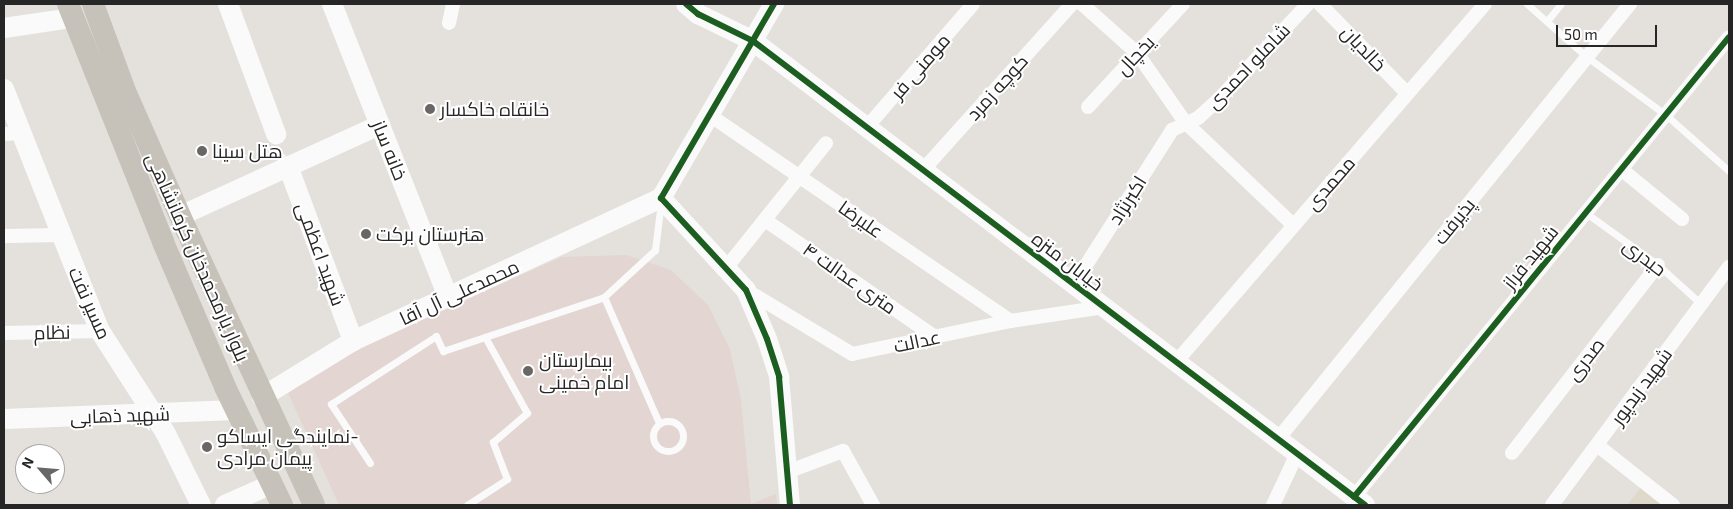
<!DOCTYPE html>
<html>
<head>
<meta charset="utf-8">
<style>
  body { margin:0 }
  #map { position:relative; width:1733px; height:509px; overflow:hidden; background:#e4e1dc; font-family:"Exo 2",Cairo,sans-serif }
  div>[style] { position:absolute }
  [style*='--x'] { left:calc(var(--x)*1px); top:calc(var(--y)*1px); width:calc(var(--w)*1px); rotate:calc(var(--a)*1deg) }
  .education>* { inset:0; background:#ded9cb }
  .medical>* { inset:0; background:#e2d5d2 }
  .lane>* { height:7px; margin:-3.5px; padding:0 3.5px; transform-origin:3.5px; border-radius:3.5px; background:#fbfafa }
  .lane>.ring { margin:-3.5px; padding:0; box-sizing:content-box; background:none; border:7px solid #fbfafa; border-radius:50% }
  .street>* { height:14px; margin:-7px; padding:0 7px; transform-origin:7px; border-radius:7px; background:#fbfafa }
  .secondary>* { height:20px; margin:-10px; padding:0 10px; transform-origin:10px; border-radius:10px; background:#fbfafa }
  .primary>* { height:22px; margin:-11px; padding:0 11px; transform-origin:11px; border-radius:11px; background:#c6c2b9 }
  .cycleway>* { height:6px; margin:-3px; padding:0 3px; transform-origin:3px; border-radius:3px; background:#1b5e20 }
  .dots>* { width:14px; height:14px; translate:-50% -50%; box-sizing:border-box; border:2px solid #fff; border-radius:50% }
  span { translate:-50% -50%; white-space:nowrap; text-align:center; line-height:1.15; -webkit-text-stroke:4px #fff; paint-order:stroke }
  .street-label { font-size:19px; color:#262626 }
  .poi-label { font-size:19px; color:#262626 }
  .left { translate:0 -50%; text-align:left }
  .frame { position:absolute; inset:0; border:5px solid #262626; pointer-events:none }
  .north { position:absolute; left:15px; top:444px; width:50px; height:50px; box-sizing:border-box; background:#fff; border:1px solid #a8a8a8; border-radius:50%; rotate:297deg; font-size:14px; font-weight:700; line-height:20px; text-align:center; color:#262626 }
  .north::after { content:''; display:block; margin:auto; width:18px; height:22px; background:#686766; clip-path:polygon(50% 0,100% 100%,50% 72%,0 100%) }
  .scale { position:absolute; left:1556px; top:25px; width:101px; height:22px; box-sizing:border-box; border:2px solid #262626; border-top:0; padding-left:6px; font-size:15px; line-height:18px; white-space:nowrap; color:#262626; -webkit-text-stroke:4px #fff; paint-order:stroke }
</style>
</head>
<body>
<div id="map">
  <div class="education">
    <i style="clip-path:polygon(1641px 487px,1664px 505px,1627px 505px)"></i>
  </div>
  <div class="medical">
    <i style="clip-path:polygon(626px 255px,671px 270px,708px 305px,730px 349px,741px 400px,751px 504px,776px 494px,777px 505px,339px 505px,288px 393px,357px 347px,562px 257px)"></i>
  </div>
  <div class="lane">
    <i style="--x:1527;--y:4;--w:80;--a:41.5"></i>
    <i style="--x:1587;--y:57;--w:98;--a:36.3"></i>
    <i style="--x:1666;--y:115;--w:84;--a:41.6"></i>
    <i style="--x:1547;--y:21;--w:22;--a:-51"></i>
    <i style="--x:1586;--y:213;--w:89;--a:35.8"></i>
    <i style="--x:1658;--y:265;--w:58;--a:42.2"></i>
    <i style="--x:604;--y:297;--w:137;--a:66.4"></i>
    <i class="ring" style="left:653px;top:421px;width:23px;height:23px"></i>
    <i style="--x:370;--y:463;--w:71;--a:-123.5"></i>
    <i style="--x:331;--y:404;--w:125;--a:-32.9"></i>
    <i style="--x:436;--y:336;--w:17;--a:65"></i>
    <i style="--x:443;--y:351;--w:170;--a:-18.5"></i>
    <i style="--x:604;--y:297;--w:69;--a:-42.7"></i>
    <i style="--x:655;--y:250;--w:48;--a:-82.9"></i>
    <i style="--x:467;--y:505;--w:48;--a:-33"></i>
    <i style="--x:507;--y:479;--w:40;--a:-111"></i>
    <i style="--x:493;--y:442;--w:45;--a:-40.5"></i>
    <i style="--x:527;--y:413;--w:87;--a:-118.9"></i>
  </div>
  <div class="street">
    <i style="--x:1082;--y:4;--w:74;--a:41.7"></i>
    <i style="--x:1137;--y:53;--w:84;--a:55.2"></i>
    <i style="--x:1185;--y:122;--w:149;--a:43.6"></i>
    <i style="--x:1320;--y:4;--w:124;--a:45.7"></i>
    <i style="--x:449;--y:23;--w:19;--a:-78"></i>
    <i style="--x:1088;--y:107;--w:140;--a:-47.3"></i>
    <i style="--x:711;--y:116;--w:363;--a:34.4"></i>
    <i style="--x:867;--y:127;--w:162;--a:-49.2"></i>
    <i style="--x:4;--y:134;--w:15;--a:-4"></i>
    <i style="--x:1621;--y:169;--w:79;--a:39.3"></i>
    <i style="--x:923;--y:170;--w:223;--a:-48.1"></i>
    <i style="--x:765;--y:220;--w:206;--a:34.5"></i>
    <i style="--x:4;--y:236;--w:57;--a:-1"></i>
    <i style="--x:726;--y:268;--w:160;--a:-51.3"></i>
    <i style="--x:1074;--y:284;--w:183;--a:-57.5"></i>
    <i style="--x:1172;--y:130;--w:29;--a:-25"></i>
    <i style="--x:1198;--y:118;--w:28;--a:-42"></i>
    <i style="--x:1219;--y:99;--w:130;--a:-46.9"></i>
    <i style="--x:746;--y:290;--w:124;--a:31.1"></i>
    <i style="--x:852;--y:354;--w:161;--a:-11.8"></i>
    <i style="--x:1010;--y:321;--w:95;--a:-8.5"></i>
    <i style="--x:4;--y:333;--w:96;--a:-1.2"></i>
    <i style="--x:1176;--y:362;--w:473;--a:-49.2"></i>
    <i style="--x:1278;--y:439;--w:560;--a:-51.02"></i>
    <i style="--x:1597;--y:445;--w:97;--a:38.3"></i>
    <i style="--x:1512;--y:453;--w:238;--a:-52.2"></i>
    <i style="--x:787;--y:472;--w:60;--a:-20.6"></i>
    <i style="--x:843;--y:451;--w:62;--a:60.9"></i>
    <i style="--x:1354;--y:497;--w:593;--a:-50.81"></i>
    <i style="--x:1273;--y:505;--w:56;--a:-64.8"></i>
    <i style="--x:1552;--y:505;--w:297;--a:-53.4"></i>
  </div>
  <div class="secondary">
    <i style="--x:228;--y:4;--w:139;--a:69.7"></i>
    <i style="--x:332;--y:4;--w:315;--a:68.4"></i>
    <i style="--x:686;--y:4;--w:16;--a:40"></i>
    <i style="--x:698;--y:14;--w:61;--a:26.1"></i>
    <i style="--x:753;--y:41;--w:768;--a:37.17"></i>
    <i style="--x:774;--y:4;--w:225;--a:120.2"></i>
    <i style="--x:661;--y:198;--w:125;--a:47.3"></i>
    <i style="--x:746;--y:290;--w:53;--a:66.8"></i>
    <i style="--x:767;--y:339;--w:40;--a:72"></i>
    <i style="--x:779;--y:377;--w:128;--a:85.1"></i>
    <i style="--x:4;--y:28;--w:69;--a:-8.4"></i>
    <i style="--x:4;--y:89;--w:260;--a:68.4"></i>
    <i style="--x:100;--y:331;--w:122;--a:57.3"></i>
    <i style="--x:166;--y:434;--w:79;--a:63.8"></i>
    <i style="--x:288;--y:166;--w:187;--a:69.6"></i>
    <i style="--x:180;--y:216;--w:220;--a:-24.5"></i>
    <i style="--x:262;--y:397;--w:107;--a:-31.6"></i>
    <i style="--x:353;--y:341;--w:340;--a:-24.9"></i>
    <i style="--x:4;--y:419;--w:232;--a:-2.2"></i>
    <i style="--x:225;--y:505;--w:51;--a:-24.1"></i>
  </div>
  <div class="primary">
    <i style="--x:68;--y:4;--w:256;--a:68.2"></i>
    <i style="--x:163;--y:242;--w:158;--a:66.8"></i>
    <i style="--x:225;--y:387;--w:131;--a:64.2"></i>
    <i style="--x:93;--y:4;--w:93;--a:69.8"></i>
    <i style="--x:125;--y:91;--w:151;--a:66.2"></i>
    <i style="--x:186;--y:229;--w:304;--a:65.1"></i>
  </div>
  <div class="cycleway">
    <i style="--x:686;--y:4;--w:16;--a:40"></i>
    <i style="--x:698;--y:14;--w:61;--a:26.1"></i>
    <i style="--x:753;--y:41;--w:768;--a:37.17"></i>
    <i style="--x:774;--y:4;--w:225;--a:120.2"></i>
    <i style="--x:661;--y:198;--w:125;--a:47.3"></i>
    <i style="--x:746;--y:290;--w:53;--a:66.8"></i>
    <i style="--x:767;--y:339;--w:40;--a:72"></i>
    <i style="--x:779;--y:377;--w:128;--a:85.1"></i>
    <i style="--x:1354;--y:497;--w:593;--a:-50.81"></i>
  </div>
  <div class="dots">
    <i style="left:430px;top:109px;background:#686766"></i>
    <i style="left:202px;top:151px;background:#686766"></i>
    <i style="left:366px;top:234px;background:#686766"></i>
    <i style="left:528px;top:371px;background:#686766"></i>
    <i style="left:207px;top:447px;background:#686766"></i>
  </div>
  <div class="street-label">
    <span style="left:1364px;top:48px;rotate:46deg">خالدیان</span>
    <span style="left:1135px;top:55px;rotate:-47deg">یخچال</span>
    <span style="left:920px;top:66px;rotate:-49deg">مومنی فر</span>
    <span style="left:1248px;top:66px;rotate:-46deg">شاملو احمدی</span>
    <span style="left:997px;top:87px;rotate:-48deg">کوچه زمرد</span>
    <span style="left:390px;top:150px;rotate:68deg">خانه ساز</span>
    <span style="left:1330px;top:183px;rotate:-49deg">محمدی</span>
    <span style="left:1127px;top:200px;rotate:-58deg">اکبرنژاد</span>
    <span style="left:861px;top:219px;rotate:35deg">علیرضا</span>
    <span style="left:1454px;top:221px;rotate:-51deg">پذیرفت</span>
    <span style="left:321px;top:254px;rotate:70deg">شهید اعظمی</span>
    <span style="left:198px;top:257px;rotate:66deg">بلوار یارمحمدخان کرمانشاهی</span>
    <span style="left:1530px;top:257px;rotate:-51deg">شهید فراز</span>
    <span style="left:1645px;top:257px;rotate:37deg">حیدری</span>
    <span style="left:1068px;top:261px;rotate:37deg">خیابان منزه</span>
    <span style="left:850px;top:278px;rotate:35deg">۴ متری عدالت</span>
    <span style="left:459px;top:292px;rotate:-25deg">محمدعلی آل آقا</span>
    <span style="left:90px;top:303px;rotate:66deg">مسیر نفت</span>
    <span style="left:52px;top:332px;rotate:-1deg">نظام</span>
    <span style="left:917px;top:341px;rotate:-12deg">عدالت</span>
    <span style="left:1585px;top:359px;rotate:-52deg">صدری</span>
    <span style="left:1641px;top:386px;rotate:-54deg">شهید زیدپور</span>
    <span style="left:120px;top:415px;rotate:-2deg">شهید ذهابی</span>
  </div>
  <div class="poi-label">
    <span class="left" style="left:440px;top:109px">خانقاه خاکسار</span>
    <span class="left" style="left:212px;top:151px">هتل سینا</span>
    <span class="left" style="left:376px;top:234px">هنرستان برکت</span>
    <span class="left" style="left:539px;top:371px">بیمارستان<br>امام خمینی</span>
    <span class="left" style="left:217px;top:447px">نمایندگی ایساکو-<br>پیمان مرادی</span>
  </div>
  <div class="frame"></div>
  <div class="north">N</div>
  <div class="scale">50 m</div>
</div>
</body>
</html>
